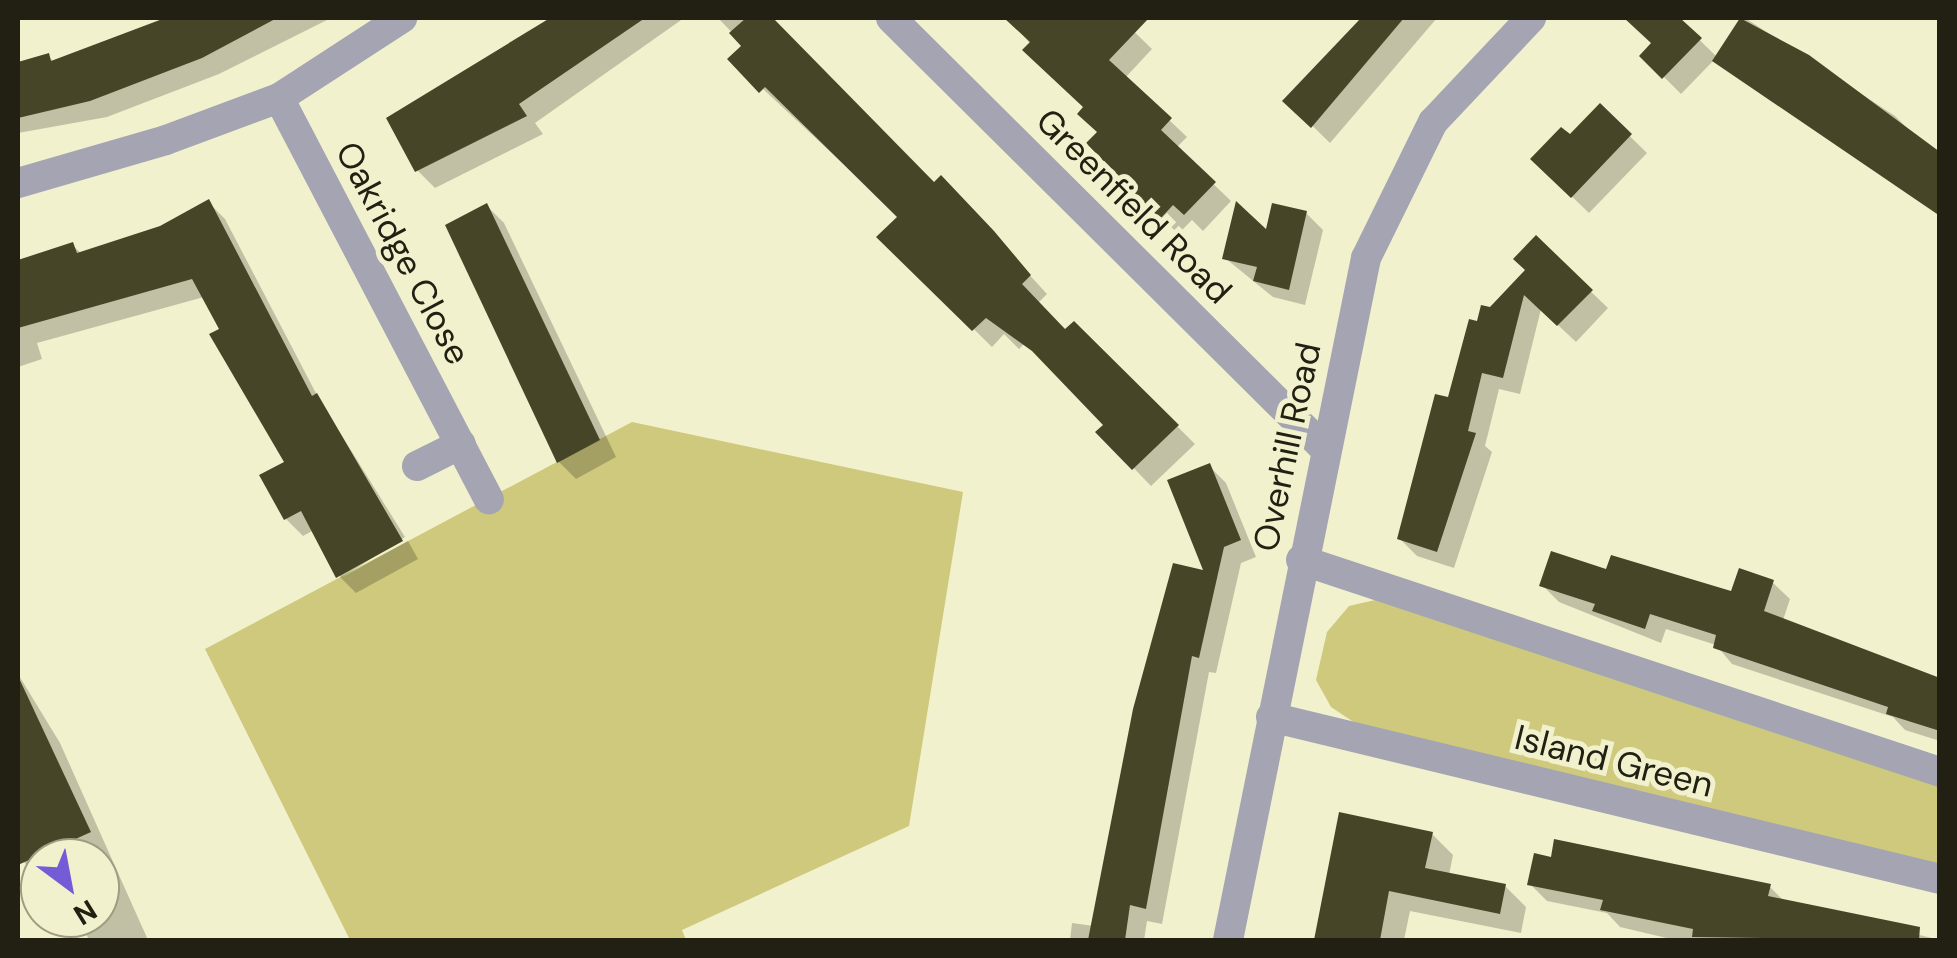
<!DOCTYPE html>
<html>
<head>
<meta charset="utf-8">
<style>
  body { margin:0 }
  #map { position:relative; width:1957px; height:958px; overflow:hidden; background:#f2f1cd; font-family:"DM Sans",sans-serif }
  div>[style] { position:absolute }
  [style*='--x'] { left:calc(var(--x)*1px); top:calc(var(--y)*1px); width:calc(var(--w)*1px); rotate:calc(var(--a)*1deg) }
  .green>* { inset:0; background:#cec97c }
  .shadow>* { inset:0; background:#0003 }
  .building>* { inset:0; background:#474527 }
  .minor>* { height:30px; margin:-15px; padding:0 15px; transform-origin:15px; border-radius:15px; background:#a4a4b2 }
  span { translate:-50% -50%; white-space:nowrap; text-align:center; line-height:1.15; -webkit-text-stroke:10px #f2f1cd; paint-order:stroke }
  .street-label { font-size:35px; color:#212013 }
  .frame { position:absolute; inset:0; border:20px solid #212013; pointer-events:none }
  .north { position:absolute; left:20px; top:838px; width:100px; height:100px; box-sizing:border-box; background:#f2f1cd; border:2px solid #9e9d83; border-radius:50%; rotate:148deg; font-size:28px; font-weight:700; line-height:40px; text-align:center; color:#212013 }
  .north::after { content:''; display:block; margin:auto; width:35px; height:45px; background:#745cd6; clip-path:polygon(50% 0,100% 100%,50% 72%,0 100%) }
</style>
</head>
<body>
<div id="map">
  <div class="green">
    <i style="clip-path:polygon(632px 422px,963px 492px,909px 826px,682px 930px,686px 940px,350px 940px,205px 649px)"></i>
    <i style="clip-path:polygon(1375px 600px,1939px 784px,1939px 866px,1355px 723px,1331px 707px,1316px 680px,1327px 632px,1349px 606px)"></i>
  </div>
  <div class="shadow">
    <i style="clip-path:polygon(172px 18px,331px 18px,219px 74px,107px 117px,18px 133px,18px 64px,48px 56px,54px 62px)"></i>
    <i style="clip-path:polygon(555px 18px,684px 18px,535px 123px,543px 134px,435px 188px,417px 170px,390px 119px)"></i>
    <i style="clip-path:polygon(718px 18px,767px 18px,934px 185px,958px 197px,1047px 294px,1038px 303px,1066px 332px,1074px 324px,1195px 444px,1151px 486px,1099px 432px,1106px 425px,1025px 343px,1019px 349px,1004px 334px,992px 347px,880px 237px,900px 217px,731px 59px,745px 46px)"></i>
    <i style="clip-path:polygon(1008px 18px,1077px 18px,1093px 33px,1107px 18px,1120px 18px,1152px 49px,1125px 78px,1187px 137px,1176px 148px,1231px 201px,1203px 231px,1192px 220px,1178px 234px,1090px 143px,1100px 133px,1086px 108px)"></i>
    <i style="clip-path:polygon(1364px 18px,1437px 18px,1330px 143px,1286px 100px)"></i>
    <i style="clip-path:polygon(1652px 18px,1677px 18px,1717px 57px,1745px 18px,1895px 116px,1912px 133px,1940px 214px,1714px 60px,1681px 94px,1643px 56px,1655px 44px,1641px 30px)"></i>
    <i style="clip-path:polygon(1600px 107px,1647px 153px,1589px 213px,1533px 159px,1570px 138px)"></i>
    <i style="clip-path:polygon(208px 202px,225px 219px,319px 399px,405px 537px,341px 578px,314px 530px,303px 536px,286px 519px,287px 463px,204px 297px,37px 343px,42px 359px,18px 367px,18px 260px,72px 245px,82px 254px,161px 228px)"></i>
    <i style="clip-path:polygon(487px 206px,504px 223px,616px 457px,576px 479px,559px 462px)"></i>
    <i style="clip-path:polygon(1306px 213px,1323px 230px,1305px 305px,1273px 297px,1225px 258px)"></i>
    <i style="clip-path:polygon(1536px 239px,1608px 308px,1576px 342px,1541px 309px,1520px 394px,1499px 389px,1485px 446px,1492px 452px,1454px 568px,1417px 556px,1399px 538px,1479px 324px,1528px 270px)"></i>
    <i style="clip-path:polygon(1209px 466px,1226px 483px,1256px 557px,1241px 563px,1216px 673px,1209px 672px,1162px 924px,1147px 921px,1144px 940px,1070px 940px,1072px 923px,1094px 926px,1207px 573px)"></i>
    <i style="clip-path:polygon(408px 541px,418px 559px,356px 593px,341px 578px)"></i>
    <i style="clip-path:polygon(1608px 573px,1733px 594px,1773px 583px,1790px 599px,1783px 620px,1940px 682px,1940px 741px,1905px 730px,1893px 717px,1732px 664px,1716px 645px,1666px 629px,1661px 643px,1559px 602px,1542px 585px)"></i>
    <i style="clip-path:polygon(18px 674px,60px 743px,148px 940px,89px 940px,79px 918px,100px 918px,100px 858px,40px 858px,40px 879px,24px 862px,18px 848px)"></i>
    <i style="clip-path:polygon(1341px 815px,1432px 834px,1453px 855px,1449px 875px,1505px 886px,1526px 907px,1521px 933px,1410px 911px,1404px 940px,1315px 940px)"></i>
    <i style="clip-path:polygon(1530px 884px,1770px 887px,1785px 902px,1940px 940px,1675px 940px,1620px 927px,1607px 913px,1547px 901px)"></i>
  </div>
  <div class="building">
    <i style="clip-path:polygon(165px 18px,277px 18px,202px 58px,90px 101px,18px 118px,18px 62px,49px 53px,51px 61px)"></i>
    <i style="clip-path:polygon(550px 18px,645px 18px,519px 104px,527px 116px,415px 172px,386px 118px)"></i>
    <i style="clip-path:polygon(746px 18px,773px 18px,934px 182px,941px 175px,994px 231px,1031px 275px,1022px 284px,1065px 329px,1074px 321px,1179px 425px,1132px 470px,1095px 432px,1103px 425px,1032px 351px,986px 318px,972px 331px,876px 237px,897px 217px,765px 87px,759px 93px,727px 59px,741px 46px,729px 33px)"></i>
    <i style="clip-path:polygon(1004px 18px,1149px 18px,1109px 60px,1172px 118px,1161px 130px,1216px 182px,1184px 215px,1173px 205px,1160px 219px,1086px 143px,1097px 132px,1077px 114px,1083px 107px,1022px 50px,1030px 42px)"></i>
    <i style="clip-path:polygon(1361px 18px,1404px 18px,1311px 128px,1282px 101px)"></i>
    <i style="clip-path:polygon(1624px 18px,1680px 18px,1702px 38px,1662px 79px,1639px 56px,1651px 43px)"></i>
    <i style="clip-path:polygon(1740px 18px,1809px 55px,1940px 152px,1940px 216px,1712px 61px)"></i>
    <i style="clip-path:polygon(1600px 103px,1632px 134px,1571px 198px,1530px 159px,1561px 127px,1570px 134px)"></i>
    <i style="clip-path:polygon(209px 199px,312px 396px,317px 393px,403px 541px,336px 578px,301px 511px,284px 520px,259px 475px,284px 462px,209px 334px,219px 329px,192px 279px,18px 328px,18px 260px,73px 242px,77px 253px,160px 226px)"></i>
    <i style="clip-path:polygon(1236px 201px,1266px 229px,1272px 203px,1307px 211px,1289px 290px,1253px 281px,1257px 267px,1222px 259px)"></i>
    <i style="clip-path:polygon(487px 203px,600px 440px,557px 463px,445px 225px)"></i>
    <i style="clip-path:polygon(1536px 235px,1593px 290px,1557px 326px,1524px 295px,1503px 378px,1482px 373px,1468px 431px,1476px 433px,1437px 552px,1397px 539px,1435px 394px,1448px 397px,1469px 319px,1477px 321px,1481px 305px,1490px 307px,1525px 270px,1513px 259px)"></i>
    <i style="clip-path:polygon(1210px 463px,1241px 540px,1224px 547px,1199px 658px,1192px 656px,1146px 909px,1130px 905px,1125px 940px,1088px 940px,1133px 709px,1173px 563px,1203px 570px,1167px 480px)"></i>
    <i style="clip-path:polygon(1551px 551px,1606px 569px,1611px 555px,1731px 591px,1739px 568px,1774px 580px,1764px 611px,1940px 678px,1940px 731px,1886px 714px,1888px 707px,1713px 648px,1716px 635px,1650px 614px,1645px 629px,1592px 611px,1595px 604px,1539px 586px)"></i>
    <i style="clip-path:polygon(18px 676px,91px 832px,18px 865px)"></i>
    <i style="clip-path:polygon(1339px 812px,1433px 832px,1425px 868px,1506px 884px,1500px 914px,1389px 891px,1380px 940px,1314px 940px)"></i>
    <i style="clip-path:polygon(1554px 839px,1771px 884px,1768px 896px,1920px 927px,1919px 940px,1692px 937px,1693px 929px,1600px 910px,1603px 900px,1527px 885px,1534px 853px,1551px 857px)"></i>
  </div>
  <div class="minor">
    <i style="--x:891;--y:18;--w:610;--a:44.8"></i>
    <i style="--x:279;--y:98;--w:453;--a:62.4"></i>
    <i style="--x:18;--y:183;--w:154;--a:-16.2"></i>
    <i style="--x:166;--y:140;--w:121;--a:-20.4"></i>
    <i style="--x:279;--y:98;--w:147;--a:-33"></i>
    <i style="--x:417;--y:466;--w:49;--a:-26.6"></i>
    <i style="--x:1301;--y:560;--w:673;--a:18.35"></i>
    <i style="--x:1271;--y:717;--w:688;--a:13.61"></i>
    <i style="--x:1228;--y:940;--w:696;--a:-78.56"></i>
    <i style="--x:1366;--y:258;--w:152;--a:-63.8"></i>
    <i style="--x:1433;--y:122;--w:143;--a:-46.7"></i>
  </div>
  <div class="street-label">
    <span style="left:1134px;top:206px;rotate:45deg">Greenfield Road</span>
    <span style="left:403px;top:253px;rotate:62deg">Oakridge Close</span>
    <span style="left:1287px;top:447px;rotate:-78deg">Overhill Road</span>
    <span style="left:1614px;top:761px;rotate:14deg">Island Green</span>
  </div>
  <div class="frame"></div>
  <div class="north">N</div>
</div>
</body>
</html>
